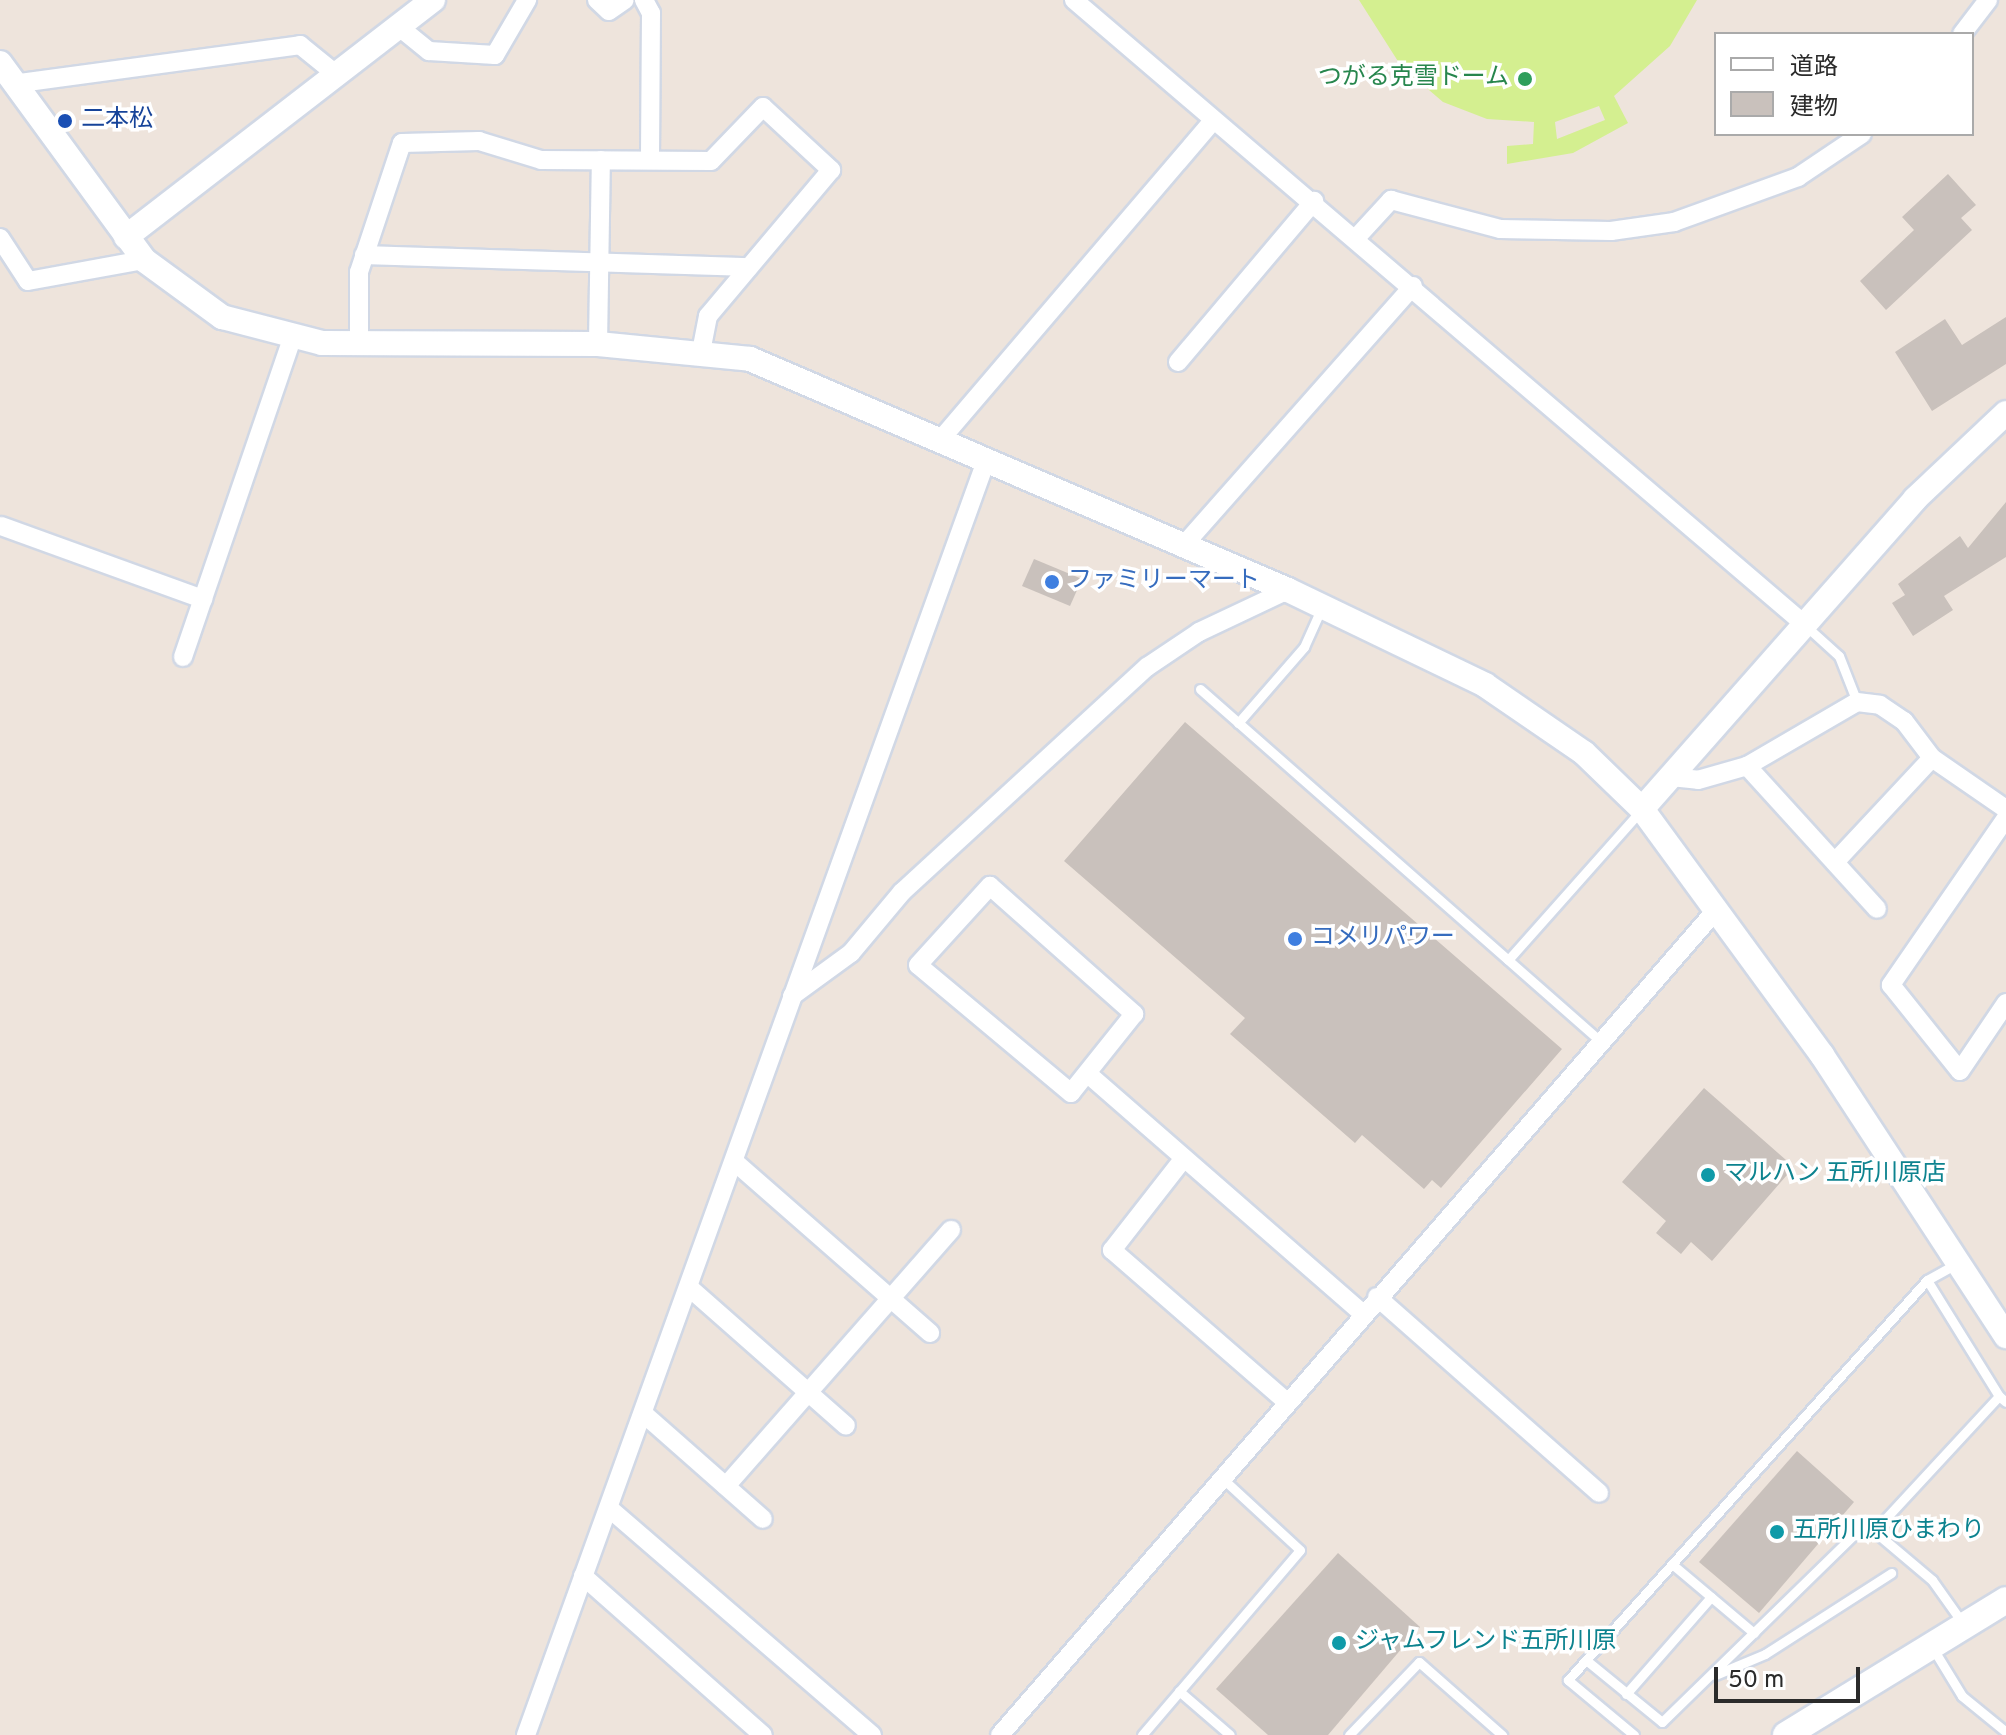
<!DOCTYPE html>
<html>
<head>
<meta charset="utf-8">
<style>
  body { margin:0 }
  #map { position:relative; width:2006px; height:1735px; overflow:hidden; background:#eee4dc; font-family:Overpass,"Noto Sans JP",sans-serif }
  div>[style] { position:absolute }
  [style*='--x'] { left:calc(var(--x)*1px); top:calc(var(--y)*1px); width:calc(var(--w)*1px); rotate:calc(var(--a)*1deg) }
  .pitch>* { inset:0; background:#d4ef90 }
  .building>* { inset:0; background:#c9c1bc }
  .roads { filter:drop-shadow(2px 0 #d1d8e5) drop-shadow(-2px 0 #d1d8e5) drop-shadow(0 2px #d1d8e5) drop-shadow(0 -2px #d1d8e5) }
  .service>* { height:9px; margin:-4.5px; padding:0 4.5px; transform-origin:4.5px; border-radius:4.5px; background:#fff }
  .minor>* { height:18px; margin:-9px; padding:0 9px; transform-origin:9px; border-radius:9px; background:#fff }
  .tertiary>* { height:24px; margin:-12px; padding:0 12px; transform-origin:12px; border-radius:12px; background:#fff }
  .secondary>* { height:26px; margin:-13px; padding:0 13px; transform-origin:13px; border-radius:13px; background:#fff }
  .dots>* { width:22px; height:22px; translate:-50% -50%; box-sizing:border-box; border:4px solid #fff; border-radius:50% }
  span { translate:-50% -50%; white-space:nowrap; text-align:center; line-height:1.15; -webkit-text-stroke:7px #fff; paint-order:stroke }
  .leisure-label { font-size:24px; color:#27864d }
  .right { translate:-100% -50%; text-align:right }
  .transit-label { font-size:24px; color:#164399 }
  .left { translate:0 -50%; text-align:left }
  .shop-label { font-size:24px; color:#366cbe }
  .culture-label { font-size:24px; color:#0d838f }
  .legend { position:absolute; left:1714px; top:32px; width:260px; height:104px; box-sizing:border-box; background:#fff; border:2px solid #aaa; margin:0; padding:10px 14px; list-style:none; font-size:24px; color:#2b2b2b }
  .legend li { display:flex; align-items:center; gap:16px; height:40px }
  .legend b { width:40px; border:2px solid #aaa }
  .scale { position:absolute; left:1714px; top:1667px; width:146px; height:36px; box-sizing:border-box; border:4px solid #2b2b2b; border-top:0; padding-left:10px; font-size:24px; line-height:28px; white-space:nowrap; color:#2b2b2b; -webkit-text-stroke:6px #fff; paint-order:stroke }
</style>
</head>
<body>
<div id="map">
  <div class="pitch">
    <i style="clip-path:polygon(evenodd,1359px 0,1697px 0,1670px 46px,1614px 96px,1628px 123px,1573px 153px,1507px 164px,1507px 146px,1533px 144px,1534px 122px,1487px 119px,1443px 102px,1401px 66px,1359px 0,1599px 106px,1605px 120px,1557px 139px,1555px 122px,1599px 106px)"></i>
  </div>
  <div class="building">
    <i style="clip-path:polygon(1948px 174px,1976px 205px,1961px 218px,1972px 230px,1886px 310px,1860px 281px,1914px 230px,1902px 217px)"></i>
    <i style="clip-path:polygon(2006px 317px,2006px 364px,1932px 411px,1895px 352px,1945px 319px,1962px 345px)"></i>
    <i style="clip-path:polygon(2006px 502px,2006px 557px,1944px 596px,1953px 610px,1913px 636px,1892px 603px,1905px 595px,1898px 584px,1960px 536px,1968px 548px)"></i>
    <i style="clip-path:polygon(1034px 559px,1082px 579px,1070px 606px,1022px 586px)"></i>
    <i style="clip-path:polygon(1185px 722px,1562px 1049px,1441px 1188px,1432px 1180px,1424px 1189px,1362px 1135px,1355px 1143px,1230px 1034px,1245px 1018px,1064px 861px)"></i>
    <i style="clip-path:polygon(1704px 1088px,1794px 1167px,1712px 1261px,1691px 1242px,1681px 1254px,1656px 1233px,1666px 1221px,1622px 1182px)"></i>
    <i style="clip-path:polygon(1797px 1451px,1854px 1502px,1759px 1613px,1699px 1562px)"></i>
    <i style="clip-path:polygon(1338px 1553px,1420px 1627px,1328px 1735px,1268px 1735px,1216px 1689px)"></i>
  </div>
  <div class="roads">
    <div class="service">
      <i style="--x:1807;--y:627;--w:43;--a:42.2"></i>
      <i style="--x:1839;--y:656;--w:49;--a:68.6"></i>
      <i style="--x:1200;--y:689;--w:531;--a:41.34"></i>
      <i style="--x:1238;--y:723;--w:101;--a:-49"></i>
      <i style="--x:1304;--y:647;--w:44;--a:-65.8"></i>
      <i style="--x:1508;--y:960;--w:200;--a:-48.4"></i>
      <i style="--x:1956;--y:1264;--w:33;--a:151"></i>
      <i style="--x:1927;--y:1280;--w:137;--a:58.2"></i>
      <i style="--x:1672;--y:1564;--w:107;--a:40.1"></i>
      <i style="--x:1964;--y:1625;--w:55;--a:-125.4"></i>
      <i style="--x:1932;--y:1580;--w:76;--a:-139.8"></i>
      <i style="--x:1874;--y:1531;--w:184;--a:-47.2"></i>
      <i style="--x:1999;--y:1396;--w:9;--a:41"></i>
      <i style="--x:1932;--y:1647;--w:57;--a:58.5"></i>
      <i style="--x:1962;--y:1696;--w:57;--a:39.3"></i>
      <i style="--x:1586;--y:1660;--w:98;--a:39.2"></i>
      <i style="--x:1662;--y:1722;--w:284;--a:-44.3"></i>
      <i style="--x:1865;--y:1524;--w:11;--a:38"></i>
      <i style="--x:1715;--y:1675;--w:54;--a:-22.8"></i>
      <i style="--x:1765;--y:1654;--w:150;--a:-32.7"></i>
      <i style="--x:1179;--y:1691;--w:67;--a:40.8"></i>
      <i style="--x:1626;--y:1694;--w:129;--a:-48.8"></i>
      <i style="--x:1142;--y:1735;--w:243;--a:-49.5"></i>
      <i style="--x:1300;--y:1550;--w:105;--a:-137.3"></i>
      <i style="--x:1349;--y:1735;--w:101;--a:-46.2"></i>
      <i style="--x:1419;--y:1662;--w:111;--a:41.3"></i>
      <i style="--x:1634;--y:1735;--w:86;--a:-140.2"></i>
      <i style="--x:1568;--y:1680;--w:537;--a:-48.09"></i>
    </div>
    <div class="minor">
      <i style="--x:597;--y:0;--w:16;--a:43"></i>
      <i style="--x:609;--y:11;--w:19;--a:-35"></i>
      <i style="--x:644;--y:0;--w:15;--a:62"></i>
      <i style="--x:651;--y:13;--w:146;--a:90.4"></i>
      <i style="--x:1074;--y:0;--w:960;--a:40.52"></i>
      <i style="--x:398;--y:26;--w:40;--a:39"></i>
      <i style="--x:429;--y:51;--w:66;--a:3.5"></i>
      <i style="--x:495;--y:55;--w:64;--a:-59.8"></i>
      <i style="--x:1962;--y:34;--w:43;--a:-52.6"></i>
      <i style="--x:20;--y:83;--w:283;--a:-7.7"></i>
      <i style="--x:300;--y:45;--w:46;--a:38.9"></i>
      <i style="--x:0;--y:238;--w:51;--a:56.9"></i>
      <i style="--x:28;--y:281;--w:118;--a:-10.3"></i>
      <i style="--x:1356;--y:238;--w:52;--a:-47.4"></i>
      <i style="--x:1391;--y:200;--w:113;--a:14.9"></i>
      <i style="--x:1500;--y:229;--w:111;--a:1"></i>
      <i style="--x:1611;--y:231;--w:64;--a:-8.1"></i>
      <i style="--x:1674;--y:222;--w:132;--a:-19.9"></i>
      <i style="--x:1798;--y:177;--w:77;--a:-33.9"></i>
      <i style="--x:364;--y:255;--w:385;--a:1.8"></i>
      <i style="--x:359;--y:344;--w:72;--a:-90"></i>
      <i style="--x:359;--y:272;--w:136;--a:-71.6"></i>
      <i style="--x:402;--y:143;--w:77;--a:-1.5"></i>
      <i style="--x:479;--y:141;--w:65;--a:17"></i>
      <i style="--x:541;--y:160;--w:170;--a:0.3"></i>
      <i style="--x:711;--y:161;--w:75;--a:-46.1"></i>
      <i style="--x:763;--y:107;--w:93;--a:42.8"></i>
      <i style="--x:831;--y:170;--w:191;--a:130.1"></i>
      <i style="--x:708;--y:316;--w:36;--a:101"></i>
      <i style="--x:598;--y:344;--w:184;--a:-89.1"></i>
      <i style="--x:1178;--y:362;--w:211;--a:-49.8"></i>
      <i style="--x:942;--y:438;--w:418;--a:-49.5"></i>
      <i style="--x:1;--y:526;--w:215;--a:19.9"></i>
      <i style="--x:1183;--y:546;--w:347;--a:-48.5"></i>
      <i style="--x:183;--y:657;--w:336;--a:-71.1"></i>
      <i style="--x:1747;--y:766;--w:193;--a:47.7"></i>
      <i style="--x:1671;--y:777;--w:27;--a:6"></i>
      <i style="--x:1698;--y:780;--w:51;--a:-15.9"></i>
      <i style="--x:1747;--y:766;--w:127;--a:-30.2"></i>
      <i style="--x:1857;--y:702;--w:23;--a:7"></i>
      <i style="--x:1880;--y:705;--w:29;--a:34"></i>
      <i style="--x:1904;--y:721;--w:46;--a:52.9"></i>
      <i style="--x:1932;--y:758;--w:90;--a:34.6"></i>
      <i style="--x:2006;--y:818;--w:203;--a:124.6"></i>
      <i style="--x:1891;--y:985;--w:110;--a:51.3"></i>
      <i style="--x:1960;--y:1071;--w:82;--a:-55.9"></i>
      <i style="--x:1835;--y:862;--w:142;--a:-47"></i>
      <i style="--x:990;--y:886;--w:193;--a:41.6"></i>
      <i style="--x:1134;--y:1014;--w:101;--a:128.6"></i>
      <i style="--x:1071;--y:1093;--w:199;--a:-140.1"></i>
      <i style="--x:918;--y:965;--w:107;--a:-47.7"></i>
      <i style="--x:792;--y:996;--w:73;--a:-36.1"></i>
      <i style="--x:851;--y:953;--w:80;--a:-50.1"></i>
      <i style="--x:902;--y:892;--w:333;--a:-42.6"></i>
      <i style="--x:1147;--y:667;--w:63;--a:-33.9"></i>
      <i style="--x:1199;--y:632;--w:98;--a:-25.3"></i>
      <i style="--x:1088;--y:1074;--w:364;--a:41.1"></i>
      <i style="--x:1184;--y:1158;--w:117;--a:128"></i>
      <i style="--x:1112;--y:1250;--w:232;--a:41"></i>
      <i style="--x:736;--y:1163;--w:258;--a:41.2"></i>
      <i style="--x:692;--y:1290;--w:205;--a:41.4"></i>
      <i style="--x:1377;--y:1297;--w:296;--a:41.4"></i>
      <i style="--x:645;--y:1415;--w:157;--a:41.4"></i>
      <i style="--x:726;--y:1486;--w:341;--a:-48.7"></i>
      <i style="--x:610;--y:1509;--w:346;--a:40.8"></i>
      <i style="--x:583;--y:1576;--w:240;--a:41.5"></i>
      <i style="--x:526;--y:1735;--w:1358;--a:-70.15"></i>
      <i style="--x:1000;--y:1735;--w:1094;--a:-49.04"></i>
    </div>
    <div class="tertiary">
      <i style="--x:0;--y:63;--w:244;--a:53.8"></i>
      <i style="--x:144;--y:260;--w:97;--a:36.2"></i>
      <i style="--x:222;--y:317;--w:103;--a:14.6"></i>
      <i style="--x:322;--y:343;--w:276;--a:0.2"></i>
      <i style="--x:598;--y:344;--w:153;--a:5.6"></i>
      <i style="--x:750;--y:359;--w:585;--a:23.24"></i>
      <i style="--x:1288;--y:590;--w:219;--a:25.7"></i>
      <i style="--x:1485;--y:685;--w:120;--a:34.5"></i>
      <i style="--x:1584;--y:753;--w:81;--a:44"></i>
      <i style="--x:1642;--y:809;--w:305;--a:53.8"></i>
      <i style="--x:1822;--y:1055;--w:336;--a:56.8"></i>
      <i style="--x:126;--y:237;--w:388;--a:-37.7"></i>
      <i style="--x:1642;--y:809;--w:413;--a:-48.6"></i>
      <i style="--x:1915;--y:499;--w:125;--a:-43.4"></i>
    </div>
    <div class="secondary">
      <i style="--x:1786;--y:1735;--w:258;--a:-31.5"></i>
    </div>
  </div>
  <div class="dots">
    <i style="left:1525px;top:79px;background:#2e9e5b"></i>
    <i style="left:65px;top:121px;background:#1a4fb4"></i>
    <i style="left:1052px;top:582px;background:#3f7fe0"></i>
    <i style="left:1295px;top:939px;background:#3f7fe0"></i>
    <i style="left:1708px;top:1175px;background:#0f9aa8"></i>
    <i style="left:1777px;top:1532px;background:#0f9aa8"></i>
    <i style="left:1339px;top:1643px;background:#0f9aa8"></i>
  </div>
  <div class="leisure-label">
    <span class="right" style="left:1509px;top:79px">つがる克雪ドーム</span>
  </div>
  <div class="transit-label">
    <span class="left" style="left:81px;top:121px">二本松</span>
  </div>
  <div class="shop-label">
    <span class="left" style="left:1068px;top:582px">ファミリーマート</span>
    <span class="left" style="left:1311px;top:939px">コメリパワー</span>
  </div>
  <div class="culture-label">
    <span class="left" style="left:1724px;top:1175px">マルハン 五所川原店</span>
    <span class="left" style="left:1793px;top:1532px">五所川原ひまわり</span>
    <span class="left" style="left:1355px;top:1643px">ジャムフレンド五所川原</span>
  </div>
  <ul class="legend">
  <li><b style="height:10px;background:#fff"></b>道路</li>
  <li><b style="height:22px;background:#c9c1bc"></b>建物</li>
  </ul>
  <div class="scale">50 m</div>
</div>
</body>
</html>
